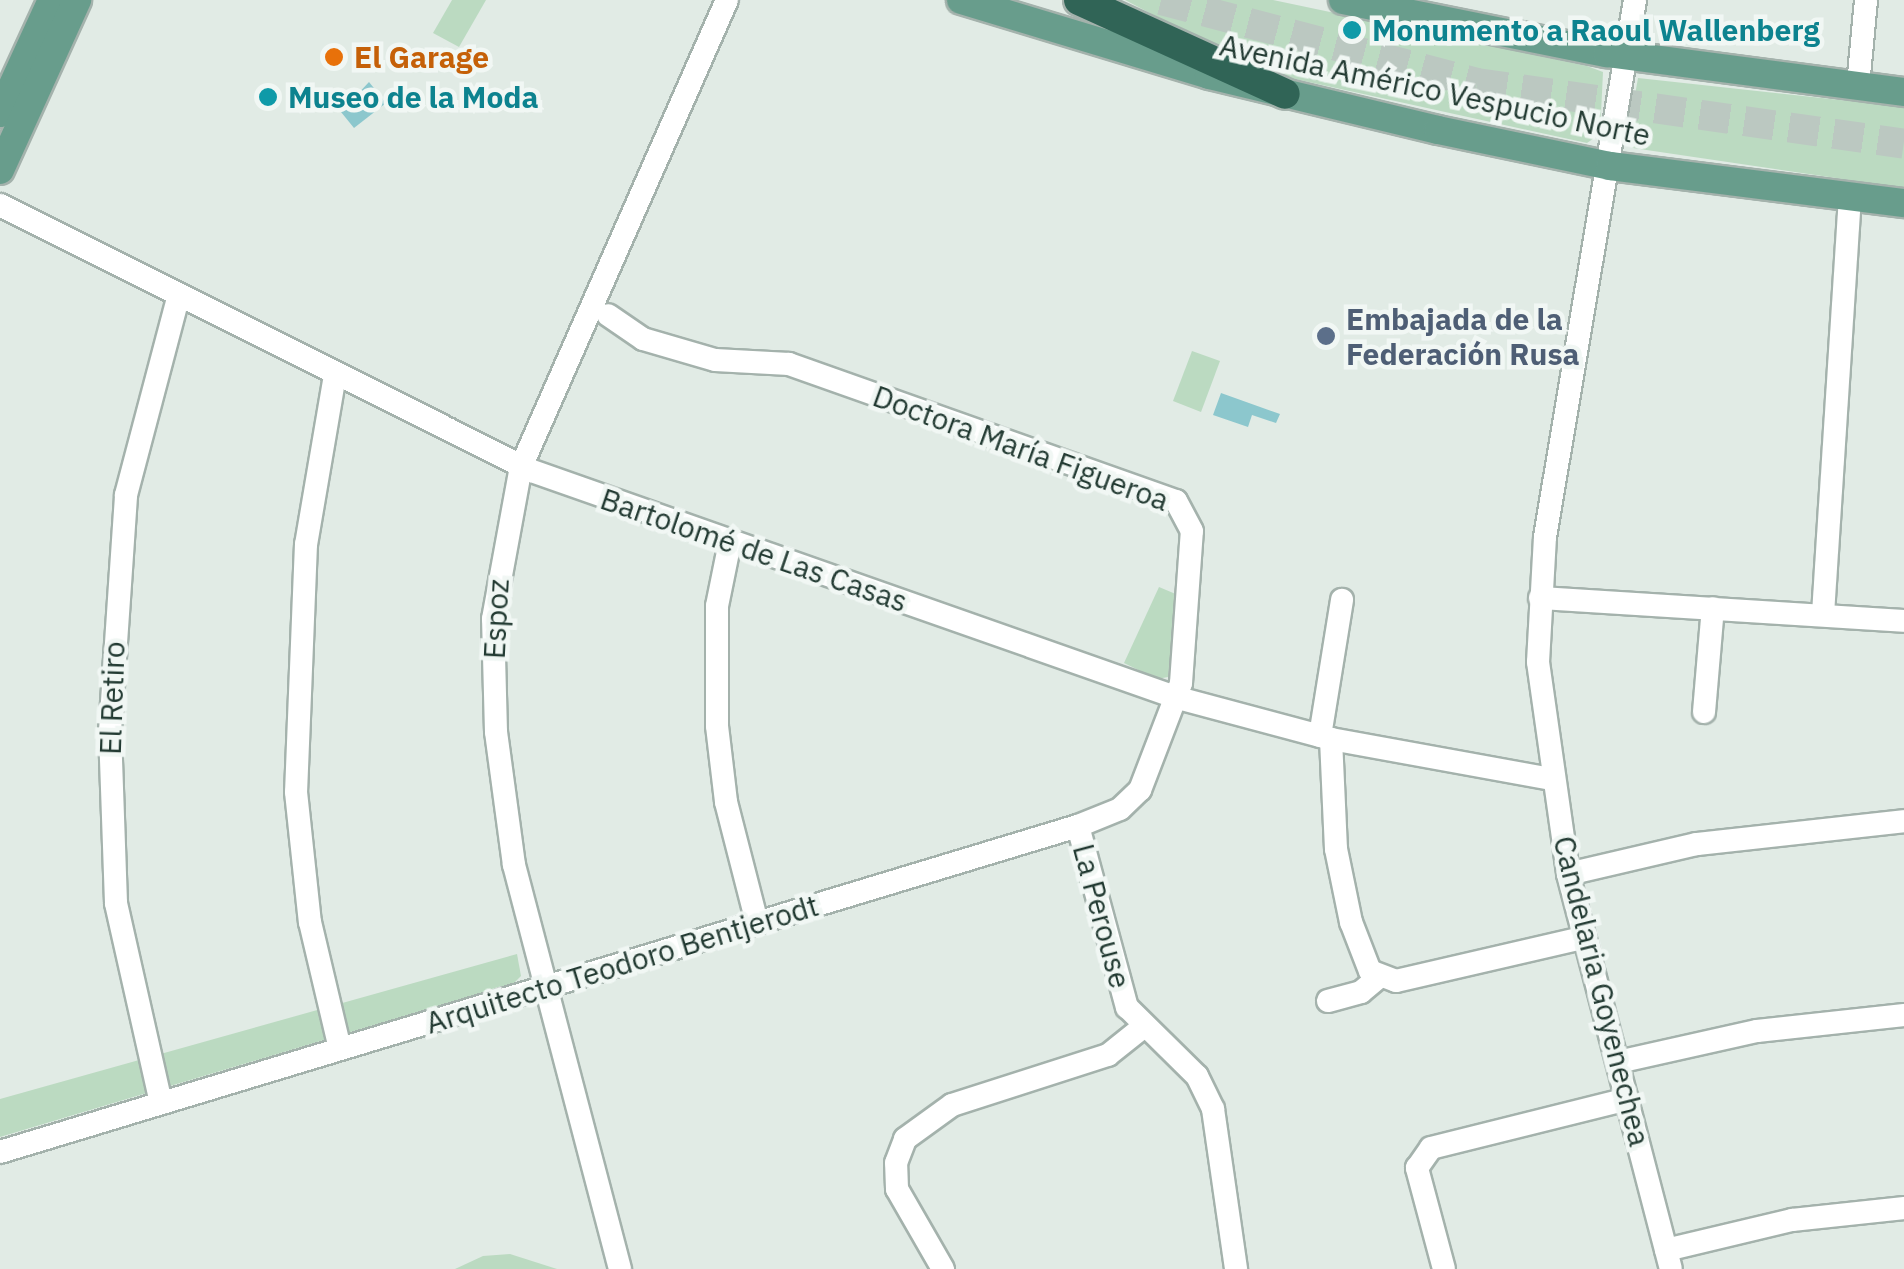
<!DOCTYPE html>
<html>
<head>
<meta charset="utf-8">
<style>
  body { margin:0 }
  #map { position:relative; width:1904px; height:1269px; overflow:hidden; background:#e1ebe5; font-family:"IBM Plex Sans",sans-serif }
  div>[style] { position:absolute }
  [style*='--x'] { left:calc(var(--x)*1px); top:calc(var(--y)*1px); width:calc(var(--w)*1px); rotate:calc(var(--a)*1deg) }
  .green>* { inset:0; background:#bbdac1 }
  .water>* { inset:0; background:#8cc7cd }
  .highway-tunnel>* { height:30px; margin-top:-15px; transform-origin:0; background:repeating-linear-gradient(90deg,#bbc8c1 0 30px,transparent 0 45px) }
  .roads { filter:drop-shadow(2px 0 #a4b2ac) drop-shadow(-2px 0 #a4b2ac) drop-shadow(0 2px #a4b2ac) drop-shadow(0 -2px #a4b2ac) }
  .minor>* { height:22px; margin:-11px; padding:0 11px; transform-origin:11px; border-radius:11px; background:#fff }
  .major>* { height:28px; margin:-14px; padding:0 14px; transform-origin:14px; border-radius:14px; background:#689d8c }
  .highway>* { height:30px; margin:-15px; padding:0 15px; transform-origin:15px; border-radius:15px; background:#306456 }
  .dots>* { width:28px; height:28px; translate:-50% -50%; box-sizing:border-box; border:5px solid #f1f7f4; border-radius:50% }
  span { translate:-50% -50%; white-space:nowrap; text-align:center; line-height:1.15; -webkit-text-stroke:9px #f1f7f4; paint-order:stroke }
  .culture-label { font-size:30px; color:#0d838f; font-weight:700 }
  .left { translate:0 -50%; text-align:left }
  .food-label { font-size:30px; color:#c56008; font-weight:700 }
  .street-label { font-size:30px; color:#223a32 }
  .service-label { font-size:30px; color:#4e5e75; font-weight:700 }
</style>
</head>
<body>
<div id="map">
  <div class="green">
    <i style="clip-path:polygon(452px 0,486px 0,459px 47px,433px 33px)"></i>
    <i style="clip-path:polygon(1125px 0,1273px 0,1587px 66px,1603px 72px,1600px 134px,1587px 143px,1263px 72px)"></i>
    <i style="clip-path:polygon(1638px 78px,1904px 107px,1904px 188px,1633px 148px,1627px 140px)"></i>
    <i style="clip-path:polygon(1192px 351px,1220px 361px,1201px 412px,1173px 401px)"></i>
    <i style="clip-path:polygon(1159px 587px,1178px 595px,1168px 677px,1157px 679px,1124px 663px)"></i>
    <i style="clip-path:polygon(517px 954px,521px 976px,514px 983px,0 1137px,0 1099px)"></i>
    <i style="clip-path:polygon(510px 1254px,557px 1269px,455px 1269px,483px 1256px)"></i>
  </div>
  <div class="water">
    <i style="clip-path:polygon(369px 82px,386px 103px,354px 128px,341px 112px)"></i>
    <i style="clip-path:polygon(1221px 393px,1280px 414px,1276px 423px,1252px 415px,1248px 427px,1213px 415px)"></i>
  </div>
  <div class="highway-tunnel">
    <i style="--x:1161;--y:0;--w:327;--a:14.7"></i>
    <i style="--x:1477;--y:83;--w:431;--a:8.1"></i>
  </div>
  <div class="roads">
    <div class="minor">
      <i style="--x:1635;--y:0;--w:544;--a:99.51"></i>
      <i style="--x:1545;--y:537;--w:125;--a:93.2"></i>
      <i style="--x:1538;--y:662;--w:214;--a:81.9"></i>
      <i style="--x:1568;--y:874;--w:408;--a:75.4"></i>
      <i style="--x:1858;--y:86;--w:86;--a:-84.7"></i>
      <i style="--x:0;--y:205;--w:595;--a:26.57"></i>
      <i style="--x:532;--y:471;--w:685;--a:19.36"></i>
      <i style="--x:1178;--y:698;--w:158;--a:15"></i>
      <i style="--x:1331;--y:739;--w:224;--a:10.3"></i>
      <i style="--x:335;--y:375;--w:171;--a:99.7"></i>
      <i style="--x:306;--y:544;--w:248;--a:92.3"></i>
      <i style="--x:296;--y:792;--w:131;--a:83.9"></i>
      <i style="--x:310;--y:922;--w:130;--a:76.7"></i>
      <i style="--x:730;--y:542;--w:65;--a:101.5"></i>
      <i style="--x:717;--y:606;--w:120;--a:90"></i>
      <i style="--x:717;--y:726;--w:77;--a:83.2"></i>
      <i style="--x:726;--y:802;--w:125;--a:75.6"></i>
      <i style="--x:1540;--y:598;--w:365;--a:3.6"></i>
      <i style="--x:1823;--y:614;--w:417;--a:-86.3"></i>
      <i style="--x:1704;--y:712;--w:104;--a:-85.1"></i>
      <i style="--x:1320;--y:736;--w:138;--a:-80.8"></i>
      <i style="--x:1331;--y:739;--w:110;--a:87.4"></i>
      <i style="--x:1336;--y:849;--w:75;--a:78.4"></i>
      <i style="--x:1351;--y:922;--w:53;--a:68.8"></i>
      <i style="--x:1370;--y:971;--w:28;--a:21"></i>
      <i style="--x:1396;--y:981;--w:191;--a:-13"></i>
      <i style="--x:1078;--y:826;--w:188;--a:74.9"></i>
      <i style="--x:1127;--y:1007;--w:98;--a:44.6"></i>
      <i style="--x:1197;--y:1076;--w:37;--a:64"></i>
      <i style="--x:1213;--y:1109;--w:162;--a:81.8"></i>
      <i style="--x:1568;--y:874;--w:132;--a:-13.1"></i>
      <i style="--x:1697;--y:844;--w:208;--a:-6.3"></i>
      <i style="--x:1328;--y:1001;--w:34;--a:-15"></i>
      <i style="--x:1361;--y:992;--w:23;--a:-40"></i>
      <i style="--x:1618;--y:1062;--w:142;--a:-12.6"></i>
      <i style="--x:1757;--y:1031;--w:148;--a:-6.2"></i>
      <i style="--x:161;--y:1103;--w:205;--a:-102.7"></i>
      <i style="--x:116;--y:903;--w:172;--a:-92"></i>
      <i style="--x:110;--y:731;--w:237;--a:-86.1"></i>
      <i style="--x:126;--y:495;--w:207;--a:-75.2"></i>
      <i style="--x:0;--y:1152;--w:1126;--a:-16.83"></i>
      <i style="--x:1078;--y:826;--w:45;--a:-22"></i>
      <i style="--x:1120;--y:809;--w:28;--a:-44"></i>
      <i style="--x:1140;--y:790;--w:115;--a:-69"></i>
      <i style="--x:1181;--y:683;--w:152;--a:-85.9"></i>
      <i style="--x:1192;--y:531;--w:34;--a:-118"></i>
      <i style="--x:1176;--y:501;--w:411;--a:-160.5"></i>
      <i style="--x:789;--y:364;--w:74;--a:-176.9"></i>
      <i style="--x:715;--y:360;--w:75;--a:-163.7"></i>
      <i style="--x:643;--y:339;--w:42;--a:-145.6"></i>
      <i style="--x:1666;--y:1250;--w:130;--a:-13.4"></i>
      <i style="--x:1792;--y:1220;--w:113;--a:-6.1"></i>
      <i style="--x:620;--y:1269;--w:418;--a:-104.7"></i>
      <i style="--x:514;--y:865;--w:134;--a:-97.7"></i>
      <i style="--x:496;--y:732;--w:113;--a:-91.5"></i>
      <i style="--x:493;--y:619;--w:155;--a:-79.6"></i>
      <i style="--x:521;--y:467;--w:510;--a:-66.2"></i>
      <i style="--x:943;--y:1269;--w:92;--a:-119.9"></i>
      <i style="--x:897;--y:1189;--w:26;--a:-92"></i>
      <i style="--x:896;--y:1163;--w:26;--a:-69"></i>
      <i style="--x:905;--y:1139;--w:58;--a:-35.9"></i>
      <i style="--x:952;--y:1105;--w:164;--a:-17.8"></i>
      <i style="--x:1108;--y:1055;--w:43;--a:-38.5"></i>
      <i style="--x:1444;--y:1269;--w:105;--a:-105"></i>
      <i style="--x:1417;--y:1168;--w:24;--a:-55"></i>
      <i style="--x:1431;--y:1148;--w:202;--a:-14"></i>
    </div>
    <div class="major">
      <i style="--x:961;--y:0;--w:259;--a:16.8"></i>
      <i style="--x:1209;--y:75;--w:236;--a:13.5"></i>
      <i style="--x:1438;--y:130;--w:176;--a:11.8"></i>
      <i style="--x:1610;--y:166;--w:296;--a:7.2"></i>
      <i style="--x:1343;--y:0;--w:269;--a:11.4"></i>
      <i style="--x:1607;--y:53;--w:300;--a:7.5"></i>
      <i style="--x:0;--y:113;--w:124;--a:-65.3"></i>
      <i style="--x:0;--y:170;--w:187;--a:-65.6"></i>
    </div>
    <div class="highway">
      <i style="--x:1079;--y:0;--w:226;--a:24.5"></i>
    </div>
  </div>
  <div class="dots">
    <i style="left:1352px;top:30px;background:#0f9aa8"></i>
    <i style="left:334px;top:57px;background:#e8710a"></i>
    <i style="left:268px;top:97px;background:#0f9aa8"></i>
    <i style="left:1326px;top:336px;background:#5c6f8a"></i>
  </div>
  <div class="culture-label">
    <span class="left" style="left:1372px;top:30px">Monumento a Raoul Wallenberg</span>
    <span class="left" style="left:288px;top:97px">Museo de la Moda</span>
  </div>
  <div class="food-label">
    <span class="left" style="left:354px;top:57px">El Garage</span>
  </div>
  <div class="street-label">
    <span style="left:1435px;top:90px;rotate:12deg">Avenida Américo Vespucio Norte</span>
    <span style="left:1021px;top:448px;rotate:20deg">Doctora María Figueroa</span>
    <span style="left:754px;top:550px;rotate:19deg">Bartolomé de Las Casas</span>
    <span style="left:496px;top:619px;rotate:-87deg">Espoz</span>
    <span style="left:112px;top:698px;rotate:-88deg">El Retiro</span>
    <span style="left:1102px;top:916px;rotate:75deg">La Perouse</span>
    <span style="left:622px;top:964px;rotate:-17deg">Arquitecto Teodoro Bentjerodt</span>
    <span style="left:1602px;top:991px;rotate:76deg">Candelaria Goyenechea</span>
  </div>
  <div class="service-label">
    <span class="left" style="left:1346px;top:336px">Embajada de la<br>Federación Rusa</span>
  </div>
</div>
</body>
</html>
